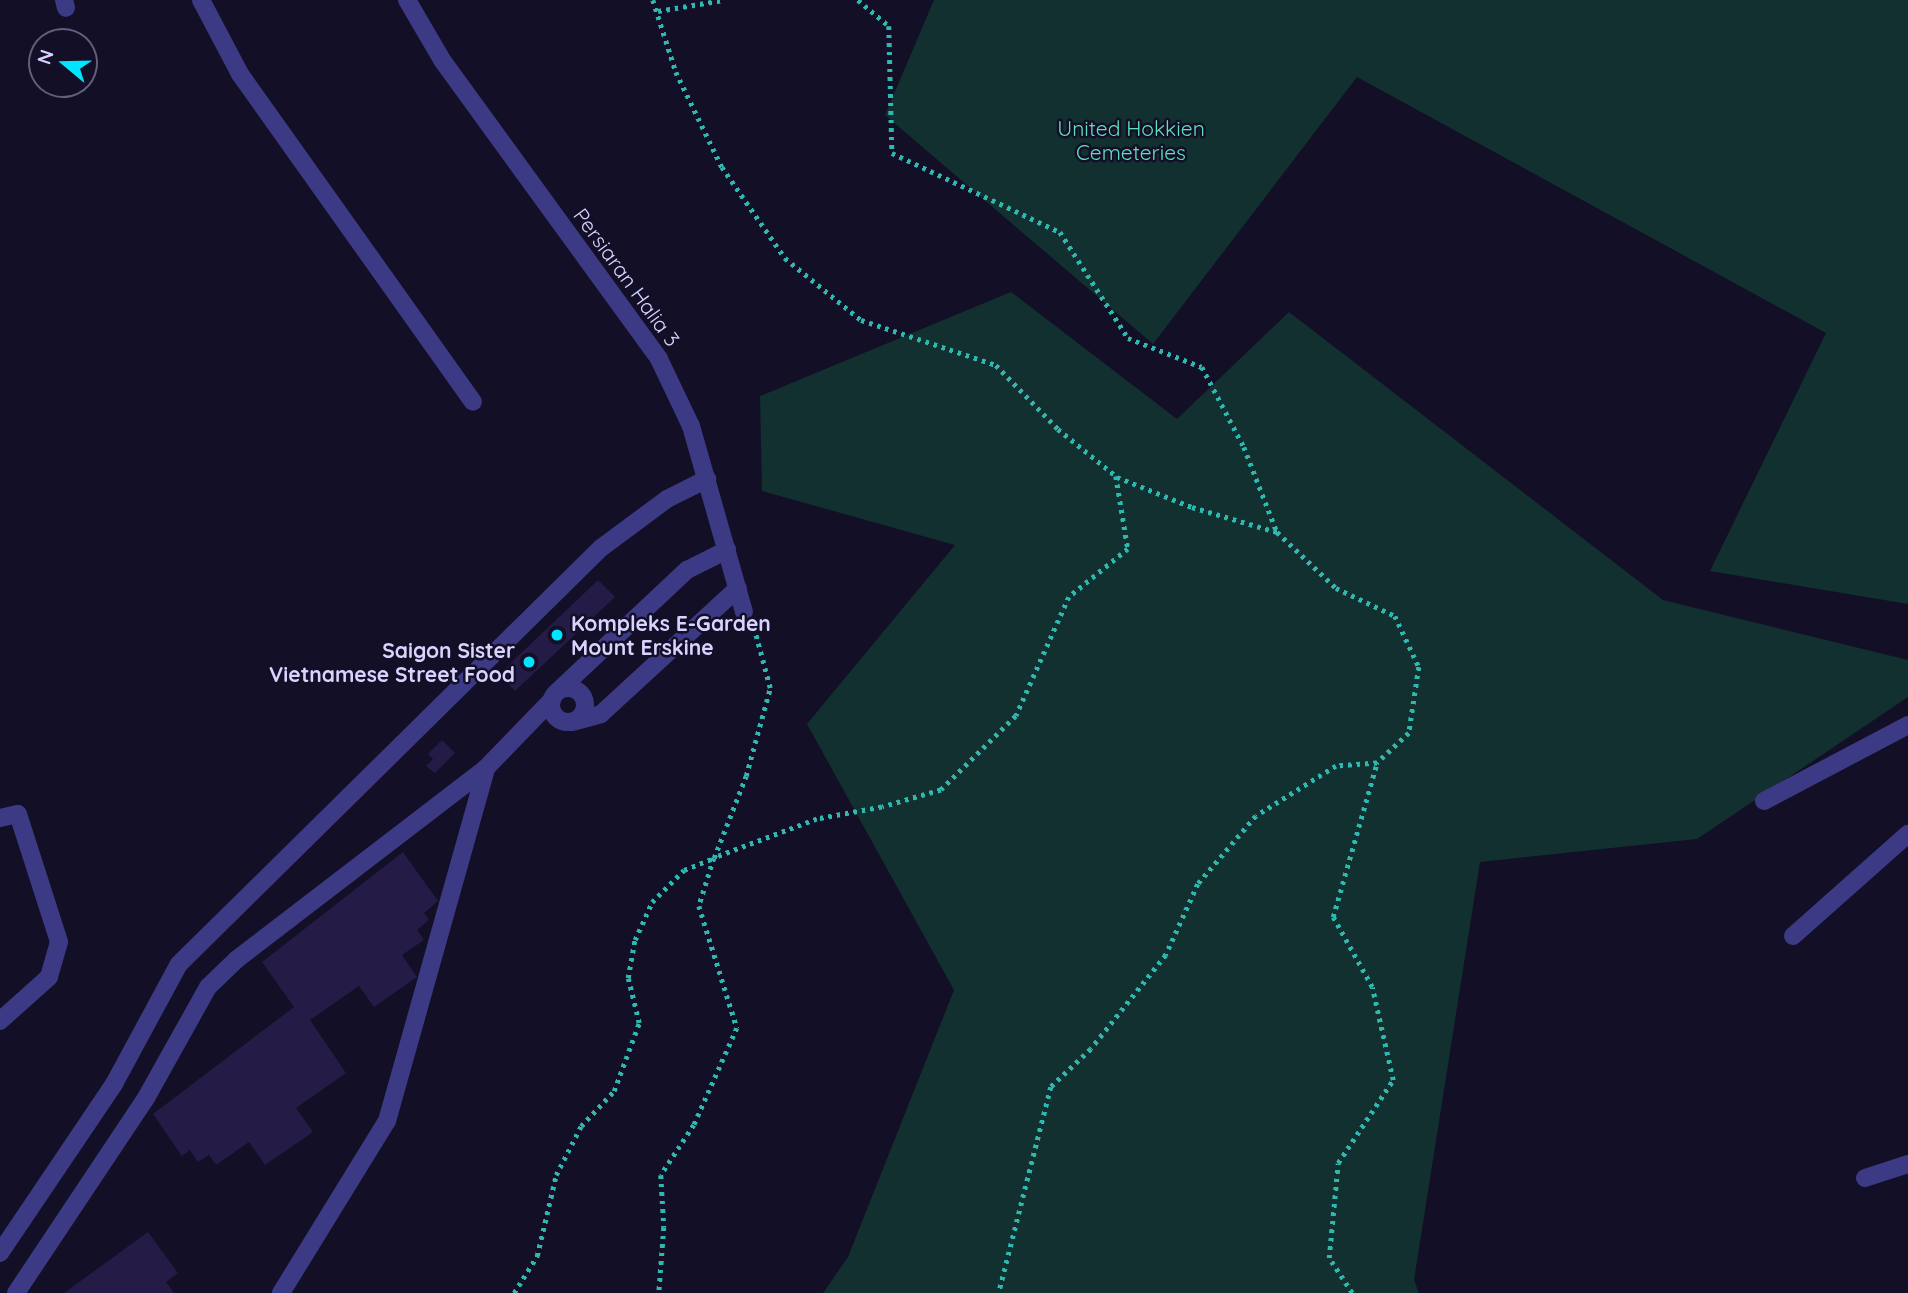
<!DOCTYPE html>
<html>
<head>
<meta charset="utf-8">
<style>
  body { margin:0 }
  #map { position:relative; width:1908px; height:1293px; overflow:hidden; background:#130f26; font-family:Quicksand,sans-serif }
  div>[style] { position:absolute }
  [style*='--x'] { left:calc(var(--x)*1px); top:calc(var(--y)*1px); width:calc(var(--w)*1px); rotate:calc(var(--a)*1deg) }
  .green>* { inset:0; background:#12302f }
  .building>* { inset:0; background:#241b47 }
  .path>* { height:4.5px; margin-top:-2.25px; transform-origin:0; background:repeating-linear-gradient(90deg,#2fb8b0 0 3.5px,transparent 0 8.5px) }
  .minor>* { height:18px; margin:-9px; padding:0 9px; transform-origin:9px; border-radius:9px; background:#3d3a85 }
  .minor>.ring { margin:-9px; padding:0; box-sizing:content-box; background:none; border:18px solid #3d3a85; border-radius:50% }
  .dots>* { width:19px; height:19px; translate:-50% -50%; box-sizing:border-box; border:4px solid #130f26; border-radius:50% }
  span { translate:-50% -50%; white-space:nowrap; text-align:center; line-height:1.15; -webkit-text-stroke:5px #130f26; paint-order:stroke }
  .park-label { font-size:21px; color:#5fe0c0 }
  .street-label { font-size:21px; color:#d9d4ff }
  .poi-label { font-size:21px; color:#d9d4ff; font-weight:700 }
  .left { translate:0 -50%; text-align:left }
  .right { translate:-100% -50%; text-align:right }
  .north { position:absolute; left:28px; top:28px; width:70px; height:70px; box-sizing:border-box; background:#130f26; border:2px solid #625e7d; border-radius:50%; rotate:289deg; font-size:19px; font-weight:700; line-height:28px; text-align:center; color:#d9d4ff }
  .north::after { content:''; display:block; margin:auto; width:24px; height:32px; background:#00e5ff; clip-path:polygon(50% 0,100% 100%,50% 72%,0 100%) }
</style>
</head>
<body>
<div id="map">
  <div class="green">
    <i style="clip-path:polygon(934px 0,1908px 0,1908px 604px,1710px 571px,1826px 333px,1357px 77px,1153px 344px,885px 115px)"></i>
    <i style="clip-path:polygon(1011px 292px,1177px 419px,1289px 312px,1663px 600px,1908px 660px,1908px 697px,1697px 839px,1480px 862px,1414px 1280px,1419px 1293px,823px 1293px,848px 1257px,954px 990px,807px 724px,955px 545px,762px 491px,760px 396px)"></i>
  </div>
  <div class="building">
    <i style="clip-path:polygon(598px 580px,615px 597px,515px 691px,499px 674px)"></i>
    <i style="clip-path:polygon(442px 740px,455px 753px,435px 773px,426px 766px,433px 759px,428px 754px)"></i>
    <i style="clip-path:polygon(403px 852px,438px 901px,424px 913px,429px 920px,417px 930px,424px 940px,402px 955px,417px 977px,374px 1007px,359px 986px,310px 1020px,346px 1073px,296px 1108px,313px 1132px,265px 1165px,249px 1142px,216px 1165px,209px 1155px,198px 1162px,190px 1150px,182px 1156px,153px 1114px,294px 1007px,262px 962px)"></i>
    <i style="clip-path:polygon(148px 1232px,178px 1273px,166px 1282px,174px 1293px,64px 1293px)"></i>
  </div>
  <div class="path">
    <i style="--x:653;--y:0;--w:76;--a:72.3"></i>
    <i style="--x:676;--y:72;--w:106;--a:64.2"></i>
    <i style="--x:722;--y:167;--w:111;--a:55.3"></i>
    <i style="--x:785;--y:258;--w:98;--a:39.2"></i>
    <i style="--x:861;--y:320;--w:142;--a:18.4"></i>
    <i style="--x:996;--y:365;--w:89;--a:45.9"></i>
    <i style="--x:1058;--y:429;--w:75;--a:39"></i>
    <i style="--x:1116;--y:476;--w:74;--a:80.7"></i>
    <i style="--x:1128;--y:549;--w:76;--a:140.9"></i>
    <i style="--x:1069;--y:597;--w:130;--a:114"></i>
    <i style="--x:1016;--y:716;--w:105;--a:135.4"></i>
    <i style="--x:941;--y:790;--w:61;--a:163.9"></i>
    <i style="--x:882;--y:807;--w:66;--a:169.5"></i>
    <i style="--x:817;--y:819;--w:110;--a:159.3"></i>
    <i style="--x:714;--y:858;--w:50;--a:107.4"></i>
    <i style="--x:699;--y:906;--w:128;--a:72.7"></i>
    <i style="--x:737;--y:1028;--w:106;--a:113.9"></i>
    <i style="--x:694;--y:1125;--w:60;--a:123.4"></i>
    <i style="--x:661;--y:1175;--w:52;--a:86.7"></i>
    <i style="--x:664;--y:1227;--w:66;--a:94.3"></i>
    <i style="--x:858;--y:0;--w:40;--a:40"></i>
    <i style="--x:889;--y:26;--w:127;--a:88.6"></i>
    <i style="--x:892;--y:153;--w:186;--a:25.2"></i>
    <i style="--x:1060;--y:232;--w:126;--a:57.3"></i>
    <i style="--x:1128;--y:338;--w:79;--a:21.4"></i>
    <i style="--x:1202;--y:367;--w:90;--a:62.3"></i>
    <i style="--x:1244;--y:447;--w:91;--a:68.8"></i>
    <i style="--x:1277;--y:532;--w:81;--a:43.5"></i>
    <i style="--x:1336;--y:588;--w:65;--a:25.4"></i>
    <i style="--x:1395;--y:616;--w:56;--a:64.8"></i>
    <i style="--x:1419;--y:667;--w:67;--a:98.6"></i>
    <i style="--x:1409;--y:733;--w:44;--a:136.8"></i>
    <i style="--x:1377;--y:763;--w:41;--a:175.8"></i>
    <i style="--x:1336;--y:766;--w:94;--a:148"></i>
    <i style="--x:1256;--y:816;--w:89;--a:130.5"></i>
    <i style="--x:1198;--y:884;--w:78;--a:114.3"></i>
    <i style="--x:1166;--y:955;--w:120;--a:128.6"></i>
    <i style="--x:1091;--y:1049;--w:55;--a:136.5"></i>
    <i style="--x:1051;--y:1087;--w:212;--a:104.2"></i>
    <i style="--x:658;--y:11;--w:66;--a:-9.6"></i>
    <i style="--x:1117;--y:477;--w:81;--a:21.8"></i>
    <i style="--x:1192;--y:507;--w:89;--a:16.4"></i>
    <i style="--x:514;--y:1293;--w:44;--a:-58.1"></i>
    <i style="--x:537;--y:1256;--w:83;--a:-76.8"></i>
    <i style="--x:556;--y:1175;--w:55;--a:-63"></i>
    <i style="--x:581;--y:1126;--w:48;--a:-46.7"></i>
    <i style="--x:614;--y:1091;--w:72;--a:-69.8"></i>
    <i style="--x:639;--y:1023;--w:46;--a:-103.7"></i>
    <i style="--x:628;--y:978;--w:39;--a:-80"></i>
    <i style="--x:635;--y:940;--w:42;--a:-65.9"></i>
    <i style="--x:652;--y:902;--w:45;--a:-45"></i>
    <i style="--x:684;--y:870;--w:32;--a:-22"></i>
    <i style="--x:714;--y:858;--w:88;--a:-68.7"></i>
    <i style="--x:746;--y:776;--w:91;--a:-74.7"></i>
    <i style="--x:770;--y:688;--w:58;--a:-105"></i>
    <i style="--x:1352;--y:1293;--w:42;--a:-123.3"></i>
    <i style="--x:1329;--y:1258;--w:95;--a:-84.6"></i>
    <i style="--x:1338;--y:1163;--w:100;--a:-56.5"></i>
    <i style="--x:1393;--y:1080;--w:95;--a:-102.7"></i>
    <i style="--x:1372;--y:987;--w:80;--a:-119.1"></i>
    <i style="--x:1333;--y:917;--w:160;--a:-74.1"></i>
  </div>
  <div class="minor">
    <i style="--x:64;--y:0;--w:8;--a:76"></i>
    <i style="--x:201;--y:0;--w:84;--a:62.2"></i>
    <i style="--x:240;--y:74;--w:402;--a:54.6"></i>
    <i style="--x:407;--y:0;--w:69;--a:59.7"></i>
    <i style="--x:442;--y:60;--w:369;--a:54"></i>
    <i style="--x:659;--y:359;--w:74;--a:64.5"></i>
    <i style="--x:691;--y:426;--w:193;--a:74.1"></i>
    <i class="ring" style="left:551px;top:688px;width:16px;height:16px"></i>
    <i style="--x:558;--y:691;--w:177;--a:-43.2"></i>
    <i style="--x:687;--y:570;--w:45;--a:-26.6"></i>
    <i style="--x:572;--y:722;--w:30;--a:-15"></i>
    <i style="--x:601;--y:714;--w:186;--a:-42.6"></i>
    <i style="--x:1764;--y:801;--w:163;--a:-27.8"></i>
    <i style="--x:0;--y:818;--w:18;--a:-13"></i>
    <i style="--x:18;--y:814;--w:134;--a:72.2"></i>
    <i style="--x:59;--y:942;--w:36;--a:106"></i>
    <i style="--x:49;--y:977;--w:66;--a:138.1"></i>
    <i style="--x:1793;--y:936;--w:154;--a:-41.6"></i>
    <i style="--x:1865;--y:1178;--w:45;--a:-18"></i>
    <i style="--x:0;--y:1253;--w:204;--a:-56"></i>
    <i style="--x:114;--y:1084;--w:136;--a:-61.6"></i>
    <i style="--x:179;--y:964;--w:593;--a:-44.59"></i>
    <i style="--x:601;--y:548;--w:82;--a:-36.6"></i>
    <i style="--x:667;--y:499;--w:45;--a:-26.6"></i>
    <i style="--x:16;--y:1293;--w:234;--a:-56.3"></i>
    <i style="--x:146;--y:1098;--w:127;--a:-60.8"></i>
    <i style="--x:208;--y:987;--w:39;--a:-44"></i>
    <i style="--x:236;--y:960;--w:315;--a:-37.5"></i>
    <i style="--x:486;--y:768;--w:95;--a:-45.9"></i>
    <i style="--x:281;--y:1293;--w:202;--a:-58.4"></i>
    <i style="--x:387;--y:1121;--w:367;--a:-74.3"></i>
  </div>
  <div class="dots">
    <i style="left:557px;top:635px;background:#00e5ff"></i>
    <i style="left:529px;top:662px;background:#00e5ff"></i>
  </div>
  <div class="park-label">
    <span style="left:1131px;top:140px">United Hokkien<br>Cemeteries</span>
  </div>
  <div class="street-label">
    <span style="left:627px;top:277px;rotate:54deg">Persiaran Halia 3</span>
  </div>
  <div class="poi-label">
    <span class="left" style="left:571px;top:635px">Kompleks E-Garden<br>Mount Erskine</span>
    <span class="right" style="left:515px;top:662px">Saigon Sister<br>Vietnamese Street Food</span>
  </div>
  <div class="north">N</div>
</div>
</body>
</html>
